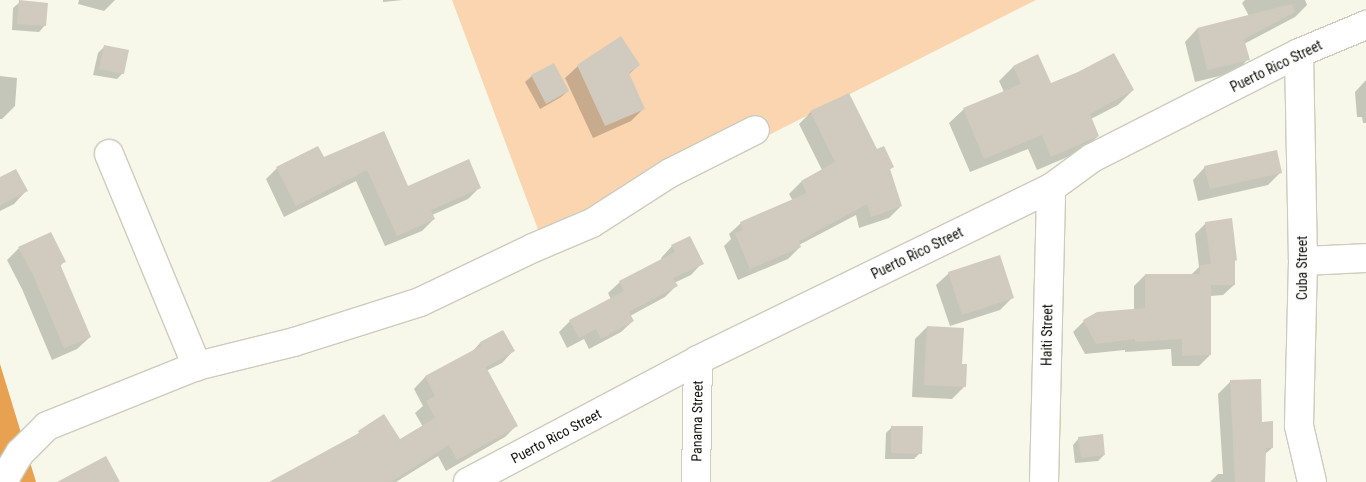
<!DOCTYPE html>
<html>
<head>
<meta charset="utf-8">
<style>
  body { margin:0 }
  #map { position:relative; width:1366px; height:482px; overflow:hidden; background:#f7f8e9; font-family:"Roboto Condensed",sans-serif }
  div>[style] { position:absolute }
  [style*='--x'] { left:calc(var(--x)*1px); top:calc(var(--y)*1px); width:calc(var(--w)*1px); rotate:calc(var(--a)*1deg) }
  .green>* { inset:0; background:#fad5b0 }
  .forest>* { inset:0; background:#e7a150 }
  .shadow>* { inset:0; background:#0003 }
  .building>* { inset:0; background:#d0cbbe }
  .roads { filter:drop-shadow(1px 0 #ccccbe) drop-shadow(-1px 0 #ccccbe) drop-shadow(0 1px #ccccbe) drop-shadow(0 -1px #ccccbe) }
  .minor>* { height:28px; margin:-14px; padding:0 14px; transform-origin:14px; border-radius:14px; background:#fff }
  span { translate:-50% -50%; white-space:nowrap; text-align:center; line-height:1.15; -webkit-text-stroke:4px #fff; paint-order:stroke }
  .street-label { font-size:14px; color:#141410 }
</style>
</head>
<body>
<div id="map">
  <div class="green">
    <i style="clip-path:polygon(452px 0,1036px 0,545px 248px)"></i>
  </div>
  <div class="forest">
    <i style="clip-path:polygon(0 364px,36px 482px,0 482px)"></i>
  </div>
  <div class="shadow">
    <i style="clip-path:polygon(79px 0,115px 0,104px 11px,78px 4px)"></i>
    <i style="clip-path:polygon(383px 0,403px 0,383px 2px)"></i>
    <i style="clip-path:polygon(1245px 0,1305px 0,1307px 5px,1295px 17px,1244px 44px,1248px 59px,1236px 72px,1195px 82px,1185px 42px,1197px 29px,1249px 16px,1242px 3px)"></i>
    <i style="clip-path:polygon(20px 2px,45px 25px,39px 32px,12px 30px,13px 8px)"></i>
    <i style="clip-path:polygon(104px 47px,123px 73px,117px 79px,93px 75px,98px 53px)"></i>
    <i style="clip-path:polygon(1037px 56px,1051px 85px,1133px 90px,1118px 105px,1091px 119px,1098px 136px,1084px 150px,1037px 170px,1028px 149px,970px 172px,949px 123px,964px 109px,1004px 92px,999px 81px,1013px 67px)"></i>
    <i style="clip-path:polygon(639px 65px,628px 75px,644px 108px,631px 121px,593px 138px,565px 78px,578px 66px)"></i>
    <i style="clip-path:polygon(0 76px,17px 78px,15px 106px,2px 119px,0 119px)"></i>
    <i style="clip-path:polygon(532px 76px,568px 91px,561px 97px,540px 109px,525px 82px)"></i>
    <i style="clip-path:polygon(1366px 80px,1366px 123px,1363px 123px,1362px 117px,1357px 117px,1355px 92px)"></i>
    <i style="clip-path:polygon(811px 112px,893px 167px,889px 170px,901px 206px,889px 218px,859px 228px,856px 215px,799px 245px,800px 247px,788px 259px,738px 280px,724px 246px,731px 239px,729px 234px,741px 223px,793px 201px,789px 194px,801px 182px,822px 170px,799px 124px)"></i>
    <i style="clip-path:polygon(384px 133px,408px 188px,480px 187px,468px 199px,432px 215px,434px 219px,422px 231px,385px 246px,356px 181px,284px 217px,266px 179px,277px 168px,323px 159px)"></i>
    <i style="clip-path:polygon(1205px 167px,1281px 172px,1268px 185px,1198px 201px,1193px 180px)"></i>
    <i style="clip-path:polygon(0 178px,26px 191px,14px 204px,0 211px)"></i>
    <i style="clip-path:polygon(1206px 223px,1233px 262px,1234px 285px,1223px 295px,1210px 296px,1210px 355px,1199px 366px,1172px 366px,1171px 349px,1125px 352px,1125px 350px,1085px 354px,1073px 332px,1084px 321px,1134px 310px,1134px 286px,1145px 275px,1191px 275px,1199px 267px,1195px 234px)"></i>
    <i style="clip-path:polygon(672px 246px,702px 263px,691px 275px,674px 283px,676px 286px,665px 297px,630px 316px,633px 321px,621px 332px,589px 349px,584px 339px,567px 348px,559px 332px,570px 321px,611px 299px,608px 293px,620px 282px,662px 260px,661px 258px)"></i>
    <i style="clip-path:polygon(19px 248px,64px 262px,60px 266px,90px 337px,77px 349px,52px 360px,22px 289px,7px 260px)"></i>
    <i style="clip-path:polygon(949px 273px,1012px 298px,1000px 310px,950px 326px,936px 285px)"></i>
    <i style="clip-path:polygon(927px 327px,961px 365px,965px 386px,952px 399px,912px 397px,915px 339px)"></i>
    <i style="clip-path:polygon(480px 343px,513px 351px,502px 363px,486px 371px,516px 426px,505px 437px,446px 471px,438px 456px,396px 482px,272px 482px,353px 437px,384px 416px,400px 441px,423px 427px,415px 413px,423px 406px,414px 389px,425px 377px,471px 353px)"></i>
    <i style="clip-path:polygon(1231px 381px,1261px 423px,1272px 448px,1264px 455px,1264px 482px,1210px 482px,1218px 474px,1223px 474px,1218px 394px)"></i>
    <i style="clip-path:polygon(892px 427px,920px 453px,914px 459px,885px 459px,886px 433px)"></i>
    <i style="clip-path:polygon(1079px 438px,1104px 455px,1098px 461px,1075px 463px,1073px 445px)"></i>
  </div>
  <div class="building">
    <i style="clip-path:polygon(19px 0,48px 3px,46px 26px,17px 24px)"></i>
    <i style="clip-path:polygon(1292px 4px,1295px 12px,1244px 39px,1250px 60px,1207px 70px,1197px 28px)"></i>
    <i style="clip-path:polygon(621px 36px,640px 65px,629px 73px,645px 109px,605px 126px,577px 65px)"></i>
    <i style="clip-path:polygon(104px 45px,129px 50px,124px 74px,99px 69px)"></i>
    <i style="clip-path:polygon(1114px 53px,1134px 90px,1090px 114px,1099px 136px,1051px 157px,1042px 135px,984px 159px,963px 108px,1021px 84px,1013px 66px,1038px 54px,1051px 83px,1078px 72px)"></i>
    <i style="clip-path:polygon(554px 63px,569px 91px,546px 104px,531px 75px)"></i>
    <i style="clip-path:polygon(849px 93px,877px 149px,884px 146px,894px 167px,890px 169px,902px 206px,871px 217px,867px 204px,799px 241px,801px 247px,750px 269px,735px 233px,743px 230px,740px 222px,807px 193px,801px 181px,835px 162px,810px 111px)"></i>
    <i style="clip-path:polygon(384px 131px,408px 186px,469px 159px,481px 188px,431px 210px,435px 219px,397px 236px,367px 170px,296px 206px,276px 167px,318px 146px,324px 157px)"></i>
    <i style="clip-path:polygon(1277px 150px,1282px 173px,1210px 189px,1204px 166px)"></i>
    <i style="clip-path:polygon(16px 169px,28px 191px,0 205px,0 177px)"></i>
    <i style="clip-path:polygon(1232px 218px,1237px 260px,1235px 261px,1235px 285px,1211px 285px,1211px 355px,1182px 356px,1182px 339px,1135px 342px,1135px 339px,1096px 344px,1083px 320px,1097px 312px,1145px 308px,1145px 274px,1200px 274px,1200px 265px,1211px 264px,1205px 222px)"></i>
    <i style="clip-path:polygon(51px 232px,66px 262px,60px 264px,91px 337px,64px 348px,34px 277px,18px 247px)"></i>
    <i style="clip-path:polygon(690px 236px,704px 264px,673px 278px,678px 286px,629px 312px,634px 321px,601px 339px,596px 329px,579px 338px,569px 320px,624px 291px,619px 281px,675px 252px,671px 245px)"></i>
    <i style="clip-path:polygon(1000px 255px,1014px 298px,962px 315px,948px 272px)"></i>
    <i style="clip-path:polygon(927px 326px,964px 328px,962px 364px,967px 364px,966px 387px,924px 385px)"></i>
    <i style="clip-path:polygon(503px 330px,515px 351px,486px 367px,518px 426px,457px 460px,449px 445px,391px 482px,269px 482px,359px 433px,358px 431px,384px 414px,400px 439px,435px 418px,426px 401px,435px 396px,425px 376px,481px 346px,480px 342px)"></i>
    <i style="clip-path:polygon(1261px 379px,1262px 422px,1273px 421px,1273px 448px,1266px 448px,1265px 482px,1235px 482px,1230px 380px)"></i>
    <i style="clip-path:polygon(891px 426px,923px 426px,922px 454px,891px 453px)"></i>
    <i style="clip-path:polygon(1103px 434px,1105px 455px,1081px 458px,1078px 437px)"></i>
    <i style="clip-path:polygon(106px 456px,120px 482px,57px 482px)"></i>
  </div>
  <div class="roads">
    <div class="minor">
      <i style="--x:1299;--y:53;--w:208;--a:88.9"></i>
      <i style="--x:1303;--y:261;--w:165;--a:91.4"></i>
      <i style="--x:1299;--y:426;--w:57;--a:76.9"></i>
      <i style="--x:109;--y:154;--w:230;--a:67.5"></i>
      <i style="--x:1303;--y:261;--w:63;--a:-2.7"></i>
      <i style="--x:5;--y:482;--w:6;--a:-81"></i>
      <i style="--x:6;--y:476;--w:27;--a:-59"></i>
      <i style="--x:20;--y:453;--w:38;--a:-45"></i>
      <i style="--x:47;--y:426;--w:162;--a:-21.8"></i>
      <i style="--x:197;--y:366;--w:100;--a:-13.9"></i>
      <i style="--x:294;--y:342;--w:132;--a:-17.6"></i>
      <i style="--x:420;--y:302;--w:125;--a:-25.5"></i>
      <i style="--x:533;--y:248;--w:64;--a:-23"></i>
      <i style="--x:592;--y:223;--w:93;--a:-32.7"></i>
      <i style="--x:670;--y:173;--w:95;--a:-26.8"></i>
      <i style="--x:468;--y:482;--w:260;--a:-27.9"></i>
      <i style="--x:698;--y:360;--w:393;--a:-26"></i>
      <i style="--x:1051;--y:188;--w:51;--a:-36.2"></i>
      <i style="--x:1092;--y:158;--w:232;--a:-26.9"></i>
      <i style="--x:1299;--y:53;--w:73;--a:-22.7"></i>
      <i style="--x:696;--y:482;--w:122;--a:-89.1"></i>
      <i style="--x:1044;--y:482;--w:294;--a:-88.6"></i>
    </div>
  </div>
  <div class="street-label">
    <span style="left:1276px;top:66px;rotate:-26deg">Puerto Rico Street</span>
    <span style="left:917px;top:253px;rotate:-26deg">Puerto Rico Street</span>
    <span style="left:1302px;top:268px;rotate:-90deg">Cuba Street</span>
    <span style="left:1047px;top:335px;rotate:-89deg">Haiti Street</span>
    <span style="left:697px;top:421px;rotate:-89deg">Panama Street</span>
    <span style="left:556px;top:436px;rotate:-28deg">Puerto Rico Street</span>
  </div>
</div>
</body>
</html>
